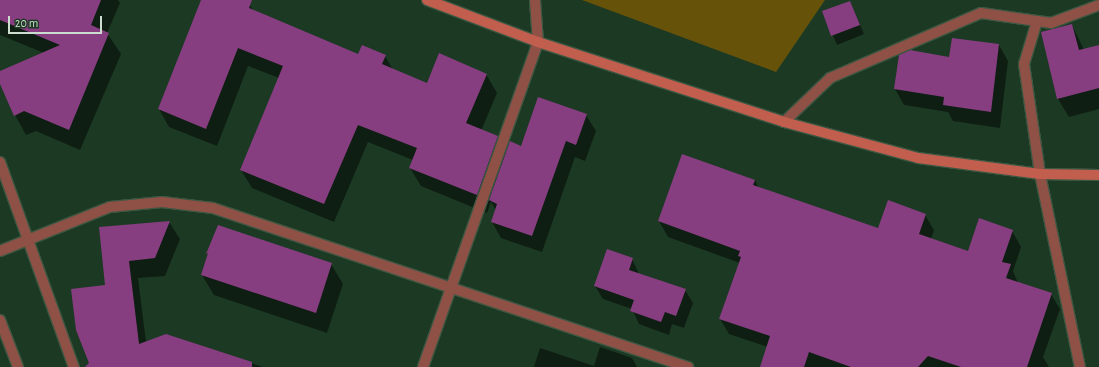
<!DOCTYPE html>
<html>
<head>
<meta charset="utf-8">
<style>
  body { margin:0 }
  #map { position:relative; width:1099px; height:367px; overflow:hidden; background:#1c3923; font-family:"Alegreya Sans",sans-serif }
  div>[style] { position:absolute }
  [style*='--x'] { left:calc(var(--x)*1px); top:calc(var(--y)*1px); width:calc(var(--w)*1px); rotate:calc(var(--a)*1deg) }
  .green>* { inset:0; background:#67520a }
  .shadow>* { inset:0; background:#0007 }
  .building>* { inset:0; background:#873e81 }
  .roads { filter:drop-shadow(1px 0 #3c5742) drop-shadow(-1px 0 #3c5742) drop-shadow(0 1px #3c5742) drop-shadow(0 -1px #3c5742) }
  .street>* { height:10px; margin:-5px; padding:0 5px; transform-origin:5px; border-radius:5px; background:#8f5045 }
  .secondary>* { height:10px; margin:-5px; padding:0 5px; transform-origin:5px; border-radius:5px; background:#c15e4e }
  span { translate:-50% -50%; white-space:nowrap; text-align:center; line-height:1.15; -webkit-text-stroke:3px #1c3923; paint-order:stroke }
  .scale { position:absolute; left:8px; top:16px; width:94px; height:18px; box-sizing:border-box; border:2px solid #ccddcf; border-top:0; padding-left:5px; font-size:12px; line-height:14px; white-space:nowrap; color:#ccddcf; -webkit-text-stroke:3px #1c3923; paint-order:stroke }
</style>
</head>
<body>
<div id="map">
  <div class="green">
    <i style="clip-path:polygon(582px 0,825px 0,776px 72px)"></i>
  </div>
  <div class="shadow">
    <i style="clip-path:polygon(0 0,118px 0,120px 3px,107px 33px,121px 54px,80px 150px,36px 131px,26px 135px,15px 115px,0 81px,0 72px,44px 53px,0 35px)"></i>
    <i style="clip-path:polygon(202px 0,236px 0,250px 5px,253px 11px,359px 56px,385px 56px,393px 70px,427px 84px,486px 74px,497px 93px,481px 131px,497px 137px,506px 154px,586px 115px,596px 131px,585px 161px,575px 157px,542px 252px,501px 238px,492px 222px,496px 210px,491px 202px,487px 213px,421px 186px,410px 168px,413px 160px,368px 142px,334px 222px,252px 188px,241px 170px,279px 78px,248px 66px,217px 146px,169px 127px,159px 109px)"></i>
    <i style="clip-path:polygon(850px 2px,864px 34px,837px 45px,823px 12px)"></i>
    <i style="clip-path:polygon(1072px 25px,1084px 50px,1099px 46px,1099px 109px,1069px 117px,1058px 99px)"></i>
    <i style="clip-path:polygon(999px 45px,1008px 61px,1000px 128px,953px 121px,948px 112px,904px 105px,895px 89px,950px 58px)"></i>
    <i style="clip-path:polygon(755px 180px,759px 189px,879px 230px,925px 215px,934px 230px,931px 239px,968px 252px,1012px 231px,1021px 247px,1013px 271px,1018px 283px,1051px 294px,1060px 309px,1043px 357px,1049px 367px,762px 367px,768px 347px,729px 334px,720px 319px,740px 263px,668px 237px,659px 221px)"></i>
    <i style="clip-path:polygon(169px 222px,180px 239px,165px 276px,138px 278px,146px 342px,166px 335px,263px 367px,91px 367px,106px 285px,100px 228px)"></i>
    <i style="clip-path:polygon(218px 226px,331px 264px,343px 284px,327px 333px,214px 295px,202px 275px)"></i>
    <i style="clip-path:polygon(632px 259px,639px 274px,685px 290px,693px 303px,684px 328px,672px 324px,669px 335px,639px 324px,632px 309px,603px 299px,595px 286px)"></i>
    <i style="clip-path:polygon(600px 347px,632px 358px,637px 367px,534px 367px,540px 348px,594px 366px)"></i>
  </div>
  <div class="building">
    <i style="clip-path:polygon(0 0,101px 0,91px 25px,109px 33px,69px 130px,24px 111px,14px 116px,0 84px,0 71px,60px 45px,0 20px)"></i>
    <i style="clip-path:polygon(201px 0,252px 0,249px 8px,358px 54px,362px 45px,386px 55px,382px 64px,427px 83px,439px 53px,487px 74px,466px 123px,498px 136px,477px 195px,409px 168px,417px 148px,358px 125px,324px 204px,240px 170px,283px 66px,238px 48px,206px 129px,158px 109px)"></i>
    <i style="clip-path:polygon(850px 1px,860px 25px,831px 36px,822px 11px)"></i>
    <i style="clip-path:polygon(1072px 24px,1079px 50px,1099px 45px,1099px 88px,1057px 99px,1041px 32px)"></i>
    <i style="clip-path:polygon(952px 38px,999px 44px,991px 112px,943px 105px,944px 97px,894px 89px,899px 55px,910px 50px,949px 57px)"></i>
    <i style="clip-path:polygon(538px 97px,587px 114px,576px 145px,566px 141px,532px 236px,491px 222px,497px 204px,489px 200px,510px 141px,521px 146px)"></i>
    <i style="clip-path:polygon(682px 154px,755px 180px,753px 185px,878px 228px,888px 200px,926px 214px,919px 234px,968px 251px,979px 218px,1013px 230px,1002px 262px,1011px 264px,1006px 278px,1052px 293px,1027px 367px,961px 367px,928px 356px,918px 367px,851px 367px,809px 352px,804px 367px,760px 367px,770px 336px,719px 319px,741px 257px,738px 256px,740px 251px,658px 221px)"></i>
    <i style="clip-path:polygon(170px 221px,155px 258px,129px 261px,139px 344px,166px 334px,252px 362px,252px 367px,85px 367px,89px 363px,76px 330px,71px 289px,105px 285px,99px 227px)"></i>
    <i style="clip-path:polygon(218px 225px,332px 263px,316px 313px,201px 275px,208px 253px,206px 254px)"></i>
    <i style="clip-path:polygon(607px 249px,633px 258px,629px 270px,686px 289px,676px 316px,665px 312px,661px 322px,630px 311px,634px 300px,594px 286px)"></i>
  </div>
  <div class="roads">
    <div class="street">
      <i style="--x:1037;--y:21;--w:45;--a:106.8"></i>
      <i style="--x:1024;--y:64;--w:111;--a:81.7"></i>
      <i style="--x:1040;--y:174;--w:197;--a:78.3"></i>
      <i style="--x:784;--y:122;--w:64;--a:-43.7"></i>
      <i style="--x:830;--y:78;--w:164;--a:-23.3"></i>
      <i style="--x:981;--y:13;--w:71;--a:8.1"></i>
      <i style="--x:1051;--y:23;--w:51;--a:-20.6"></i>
      <i style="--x:0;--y:162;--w:218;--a:70.2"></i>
      <i style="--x:0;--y:251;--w:118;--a:-21.8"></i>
      <i style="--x:110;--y:207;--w:52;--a:-5.5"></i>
      <i style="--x:162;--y:202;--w:51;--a:6.7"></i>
      <i style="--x:213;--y:208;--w:501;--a:18.51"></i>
      <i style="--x:0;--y:320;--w:50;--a:69"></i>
      <i style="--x:423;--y:367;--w:345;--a:-70.5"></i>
      <i style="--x:538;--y:42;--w:42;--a:-94.1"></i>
    </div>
    <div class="secondary">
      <i style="--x:427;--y:0;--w:119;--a:20.7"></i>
      <i style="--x:538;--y:42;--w:259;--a:18"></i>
      <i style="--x:784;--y:122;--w:139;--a:15"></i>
      <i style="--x:918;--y:158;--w:123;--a:7.5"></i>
      <i style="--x:1040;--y:174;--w:59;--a:1"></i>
    </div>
  </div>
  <div class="scale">20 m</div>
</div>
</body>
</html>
